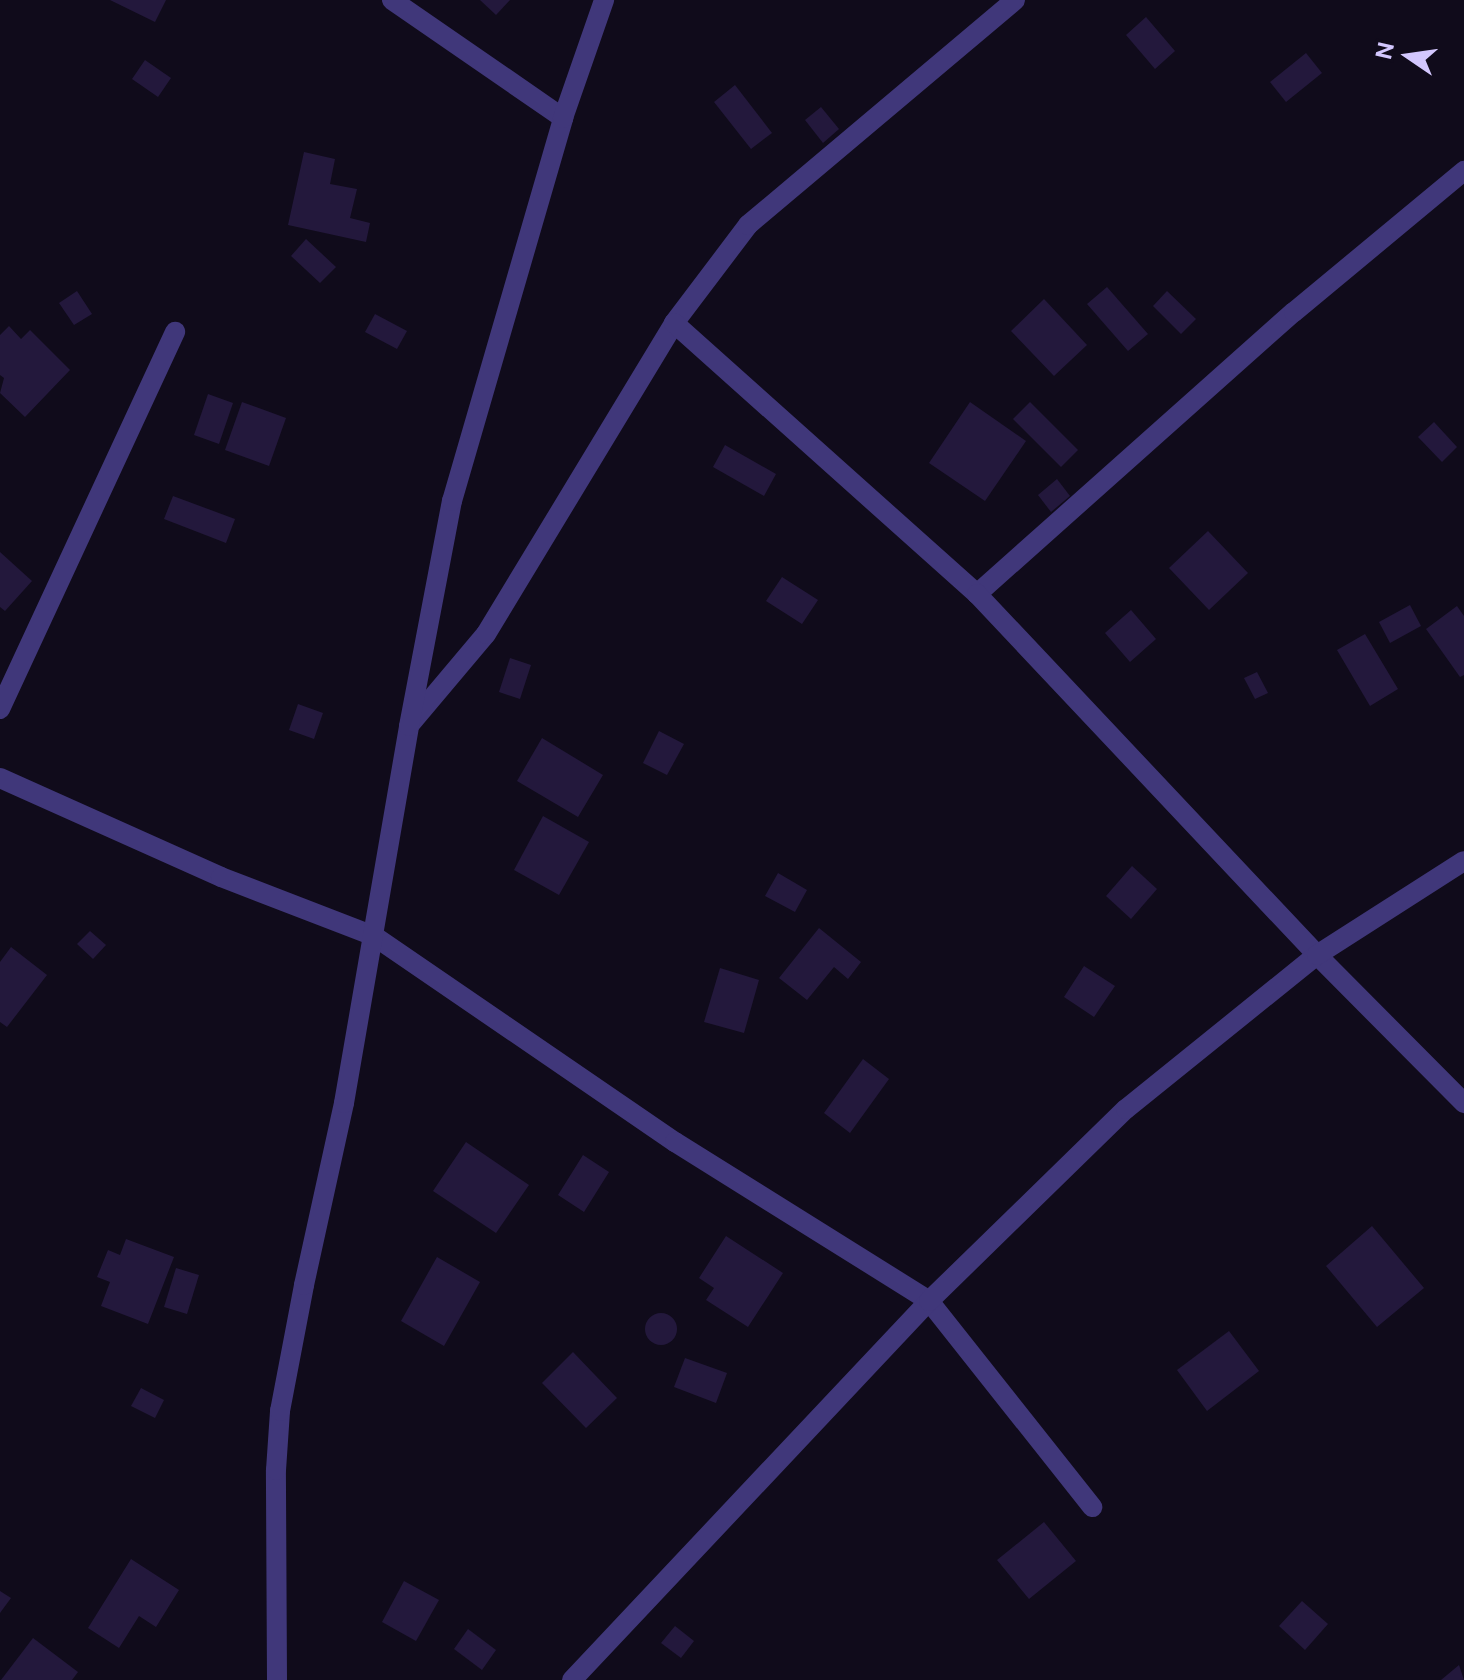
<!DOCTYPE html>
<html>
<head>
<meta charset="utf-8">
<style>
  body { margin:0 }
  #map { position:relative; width:1464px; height:1680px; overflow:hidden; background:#100b1b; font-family:"Public Sans",sans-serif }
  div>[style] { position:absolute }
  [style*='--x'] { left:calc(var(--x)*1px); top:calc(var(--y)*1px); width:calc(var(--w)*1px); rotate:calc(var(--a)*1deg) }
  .building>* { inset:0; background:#23183c }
  .round { border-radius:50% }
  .street>* { height:20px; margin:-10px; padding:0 10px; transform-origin:10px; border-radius:10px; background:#40377a }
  span { translate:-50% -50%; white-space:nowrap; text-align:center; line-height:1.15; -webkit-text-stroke:7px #100b1b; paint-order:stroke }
  .north { position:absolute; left:1368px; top:16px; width:80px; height:80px; -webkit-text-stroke:6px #100b1b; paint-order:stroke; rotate:283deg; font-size:22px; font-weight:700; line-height:32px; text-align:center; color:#d3c7fe }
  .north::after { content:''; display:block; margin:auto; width:28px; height:36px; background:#d3c7fe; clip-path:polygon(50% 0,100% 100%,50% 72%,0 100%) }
</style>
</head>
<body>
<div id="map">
  <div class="building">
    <i style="clip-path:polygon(110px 0,166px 0,155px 22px)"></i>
    <i style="clip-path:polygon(480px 0,510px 0,496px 15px)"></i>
    <i style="clip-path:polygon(1146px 17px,1175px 51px,1155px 69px,1126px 35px)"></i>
    <i style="clip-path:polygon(1306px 53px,1322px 73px,1286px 102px,1270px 82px)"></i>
    <i style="clip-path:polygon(145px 60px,171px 78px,158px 97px,132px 79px)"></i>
    <i style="clip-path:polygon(735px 85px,772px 133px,751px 149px,714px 102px)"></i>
    <i style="clip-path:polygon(821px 107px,839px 129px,823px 143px,805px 120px)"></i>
    <i style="clip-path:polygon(304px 152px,335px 159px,330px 184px,357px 189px,350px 218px,370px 223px,366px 242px,288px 225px)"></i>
    <i style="clip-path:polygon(306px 239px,336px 267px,320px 283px,291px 256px)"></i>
    <i style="clip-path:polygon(1107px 287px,1148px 334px,1128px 351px,1087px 304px)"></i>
    <i style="clip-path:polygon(77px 291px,92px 314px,74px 325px,59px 303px)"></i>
    <i style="clip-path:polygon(1167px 291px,1196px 319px,1181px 334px,1153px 306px)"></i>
    <i style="clip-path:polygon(1044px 299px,1087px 345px,1054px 376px,1011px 331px)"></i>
    <i style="clip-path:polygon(375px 314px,407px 331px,397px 349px,365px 332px)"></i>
    <i style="clip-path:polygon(9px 326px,21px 339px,30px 330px,70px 370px,25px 417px,0 393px,4px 378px,0 375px,0 335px)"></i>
    <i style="clip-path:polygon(208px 394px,233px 403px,219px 444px,194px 435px)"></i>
    <i style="clip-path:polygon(242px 402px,286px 418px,269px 466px,225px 450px)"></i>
    <i style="clip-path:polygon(970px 402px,1026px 441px,985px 501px,929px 463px)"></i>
    <i style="clip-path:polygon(1030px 402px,1078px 450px,1061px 467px,1013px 419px)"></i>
    <i style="clip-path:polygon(1434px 422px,1457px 447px,1442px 462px,1418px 437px)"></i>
    <i style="clip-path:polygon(725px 445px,776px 474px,764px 496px,713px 467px)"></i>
    <i style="clip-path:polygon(1057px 479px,1070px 496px,1051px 512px,1038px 495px)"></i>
    <i style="clip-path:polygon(173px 496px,235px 519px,226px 543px,164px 519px)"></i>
    <i style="clip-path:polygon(1208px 531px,1248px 573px,1209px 610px,1169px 568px)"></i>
    <i style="clip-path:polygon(0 552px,32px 581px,5px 611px,0 607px)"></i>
    <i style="clip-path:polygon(782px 577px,818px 600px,802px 624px,766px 601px)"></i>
    <i style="clip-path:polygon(1410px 605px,1421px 626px,1390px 643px,1379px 622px)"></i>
    <i style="clip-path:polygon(1457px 606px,1464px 616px,1464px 675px,1460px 677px,1426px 629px)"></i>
    <i style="clip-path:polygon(1131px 610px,1156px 639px,1130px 662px,1105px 633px)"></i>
    <i style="clip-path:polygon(1365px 634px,1398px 689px,1370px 706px,1337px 650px)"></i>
    <i style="clip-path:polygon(510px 658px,531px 665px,520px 699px,499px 692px)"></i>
    <i style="clip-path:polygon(1257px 672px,1268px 693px,1255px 699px,1244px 678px)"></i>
    <i style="clip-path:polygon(298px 704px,323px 713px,314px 739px,289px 730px)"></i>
    <i style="clip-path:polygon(659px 731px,684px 744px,667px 775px,643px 763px)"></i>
    <i style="clip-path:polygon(542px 738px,603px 775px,578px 817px,517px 781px)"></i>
    <i style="clip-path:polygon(543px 816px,589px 842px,559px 895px,514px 870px)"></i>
    <i style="clip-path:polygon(1132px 866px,1157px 889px,1131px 919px,1106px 896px)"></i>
    <i style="clip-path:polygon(778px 873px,807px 890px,795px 912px,765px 896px)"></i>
    <i style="clip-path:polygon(819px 928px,861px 962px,848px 979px,834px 967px,807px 1000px,779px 978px)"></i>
    <i style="clip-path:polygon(90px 931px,106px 945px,93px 959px,77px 944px)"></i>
    <i style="clip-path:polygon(11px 947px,47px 975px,7px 1027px,0 1022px,0 962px)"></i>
    <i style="clip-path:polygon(1084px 966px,1115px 986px,1094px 1017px,1064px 997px)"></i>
    <i style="clip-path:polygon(720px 968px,759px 980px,744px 1033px,704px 1022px)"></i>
    <i style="clip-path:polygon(863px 1059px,889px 1079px,850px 1133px,824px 1113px)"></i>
    <i style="clip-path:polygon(466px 1142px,529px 1185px,496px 1233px,433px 1191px)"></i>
    <i style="clip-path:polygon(583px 1155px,609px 1172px,584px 1212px,558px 1195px)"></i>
    <i style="clip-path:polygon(1372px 1226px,1424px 1288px,1377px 1327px,1326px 1266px)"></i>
    <i style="clip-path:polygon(726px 1236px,783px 1273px,748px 1327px,706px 1300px,714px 1288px,699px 1278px)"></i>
    <i style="clip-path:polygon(126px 1239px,174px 1257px,148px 1324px,101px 1306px,110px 1282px,97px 1277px,108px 1250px,120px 1255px)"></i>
    <i style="clip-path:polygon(437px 1257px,480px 1282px,444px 1346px,401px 1321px)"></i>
    <i style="clip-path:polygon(176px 1268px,199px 1275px,187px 1314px,164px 1307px)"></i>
    <i class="round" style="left:645px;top:1313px;width:32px;height:32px"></i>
    <i style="clip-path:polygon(1229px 1331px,1259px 1371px,1207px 1411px,1177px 1370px)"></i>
    <i style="clip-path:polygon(573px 1352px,617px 1398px,586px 1428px,542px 1383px)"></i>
    <i style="clip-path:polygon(685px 1358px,727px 1373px,716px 1403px,674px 1387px)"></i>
    <i style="clip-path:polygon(141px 1388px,164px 1400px,155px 1418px,131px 1406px)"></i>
    <i style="clip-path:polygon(1044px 1522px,1076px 1561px,1029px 1599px,997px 1560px)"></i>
    <i style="clip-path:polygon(131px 1559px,179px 1590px,156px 1627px,139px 1616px,119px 1648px,88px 1628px)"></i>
    <i style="clip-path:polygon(404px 1581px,439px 1600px,416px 1641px,382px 1622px)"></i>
    <i style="clip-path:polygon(0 1591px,11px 1598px,0 1613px)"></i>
    <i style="clip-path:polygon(1302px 1601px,1328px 1624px,1305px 1650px,1279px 1626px)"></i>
    <i style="clip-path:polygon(675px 1626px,694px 1641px,681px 1658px,661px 1643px)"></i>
    <i style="clip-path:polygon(468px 1629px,496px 1650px,482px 1670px,454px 1649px)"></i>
    <i style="clip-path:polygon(33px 1638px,78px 1672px,72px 1680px,1px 1680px)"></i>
    <i style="clip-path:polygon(1459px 1665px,1464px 1680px,1441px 1680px)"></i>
  </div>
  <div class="street">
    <i style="--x:392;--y:0;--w:208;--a:34.6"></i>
    <i style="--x:674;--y:323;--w:123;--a:-52.9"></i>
    <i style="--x:748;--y:225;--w:349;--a:-40.1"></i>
    <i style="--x:977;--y:594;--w:424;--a:-41.7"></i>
    <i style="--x:1294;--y:312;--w:221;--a:-39.7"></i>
    <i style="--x:0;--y:709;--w:416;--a:-65.1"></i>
    <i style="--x:411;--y:723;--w:116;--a:-49.9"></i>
    <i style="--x:486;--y:634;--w:363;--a:-58.8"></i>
    <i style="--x:674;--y:323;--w:407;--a:41.8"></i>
    <i style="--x:977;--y:594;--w:496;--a:46.7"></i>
    <i style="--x:1317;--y:955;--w:209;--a:45.2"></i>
    <i style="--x:0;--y:778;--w:242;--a:24.1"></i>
    <i style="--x:221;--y:877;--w:164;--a:21.1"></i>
    <i style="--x:374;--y:936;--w:365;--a:34.4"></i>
    <i style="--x:675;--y:1142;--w:300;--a:32"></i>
    <i style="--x:929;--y:1301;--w:263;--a:51.6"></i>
    <i style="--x:277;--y:1680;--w:210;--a:-90.3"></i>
    <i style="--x:276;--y:1470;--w:59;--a:-86.1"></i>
    <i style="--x:280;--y:1411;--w:128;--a:-79.2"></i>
    <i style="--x:304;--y:1285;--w:186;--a:-77.6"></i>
    <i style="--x:344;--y:1103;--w:383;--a:-80.2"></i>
    <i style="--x:409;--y:726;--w:229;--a:-79.2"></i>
    <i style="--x:452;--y:501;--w:399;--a:-73.8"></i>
    <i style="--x:563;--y:118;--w:125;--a:-70.8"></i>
    <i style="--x:572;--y:1680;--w:521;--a:-46.71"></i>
    <i style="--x:929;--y:1301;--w:275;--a:-44.3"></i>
    <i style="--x:1126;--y:1109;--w:245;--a:-38.9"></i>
    <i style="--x:1317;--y:955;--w:174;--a:-32.6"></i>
  </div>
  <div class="north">N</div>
</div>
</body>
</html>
